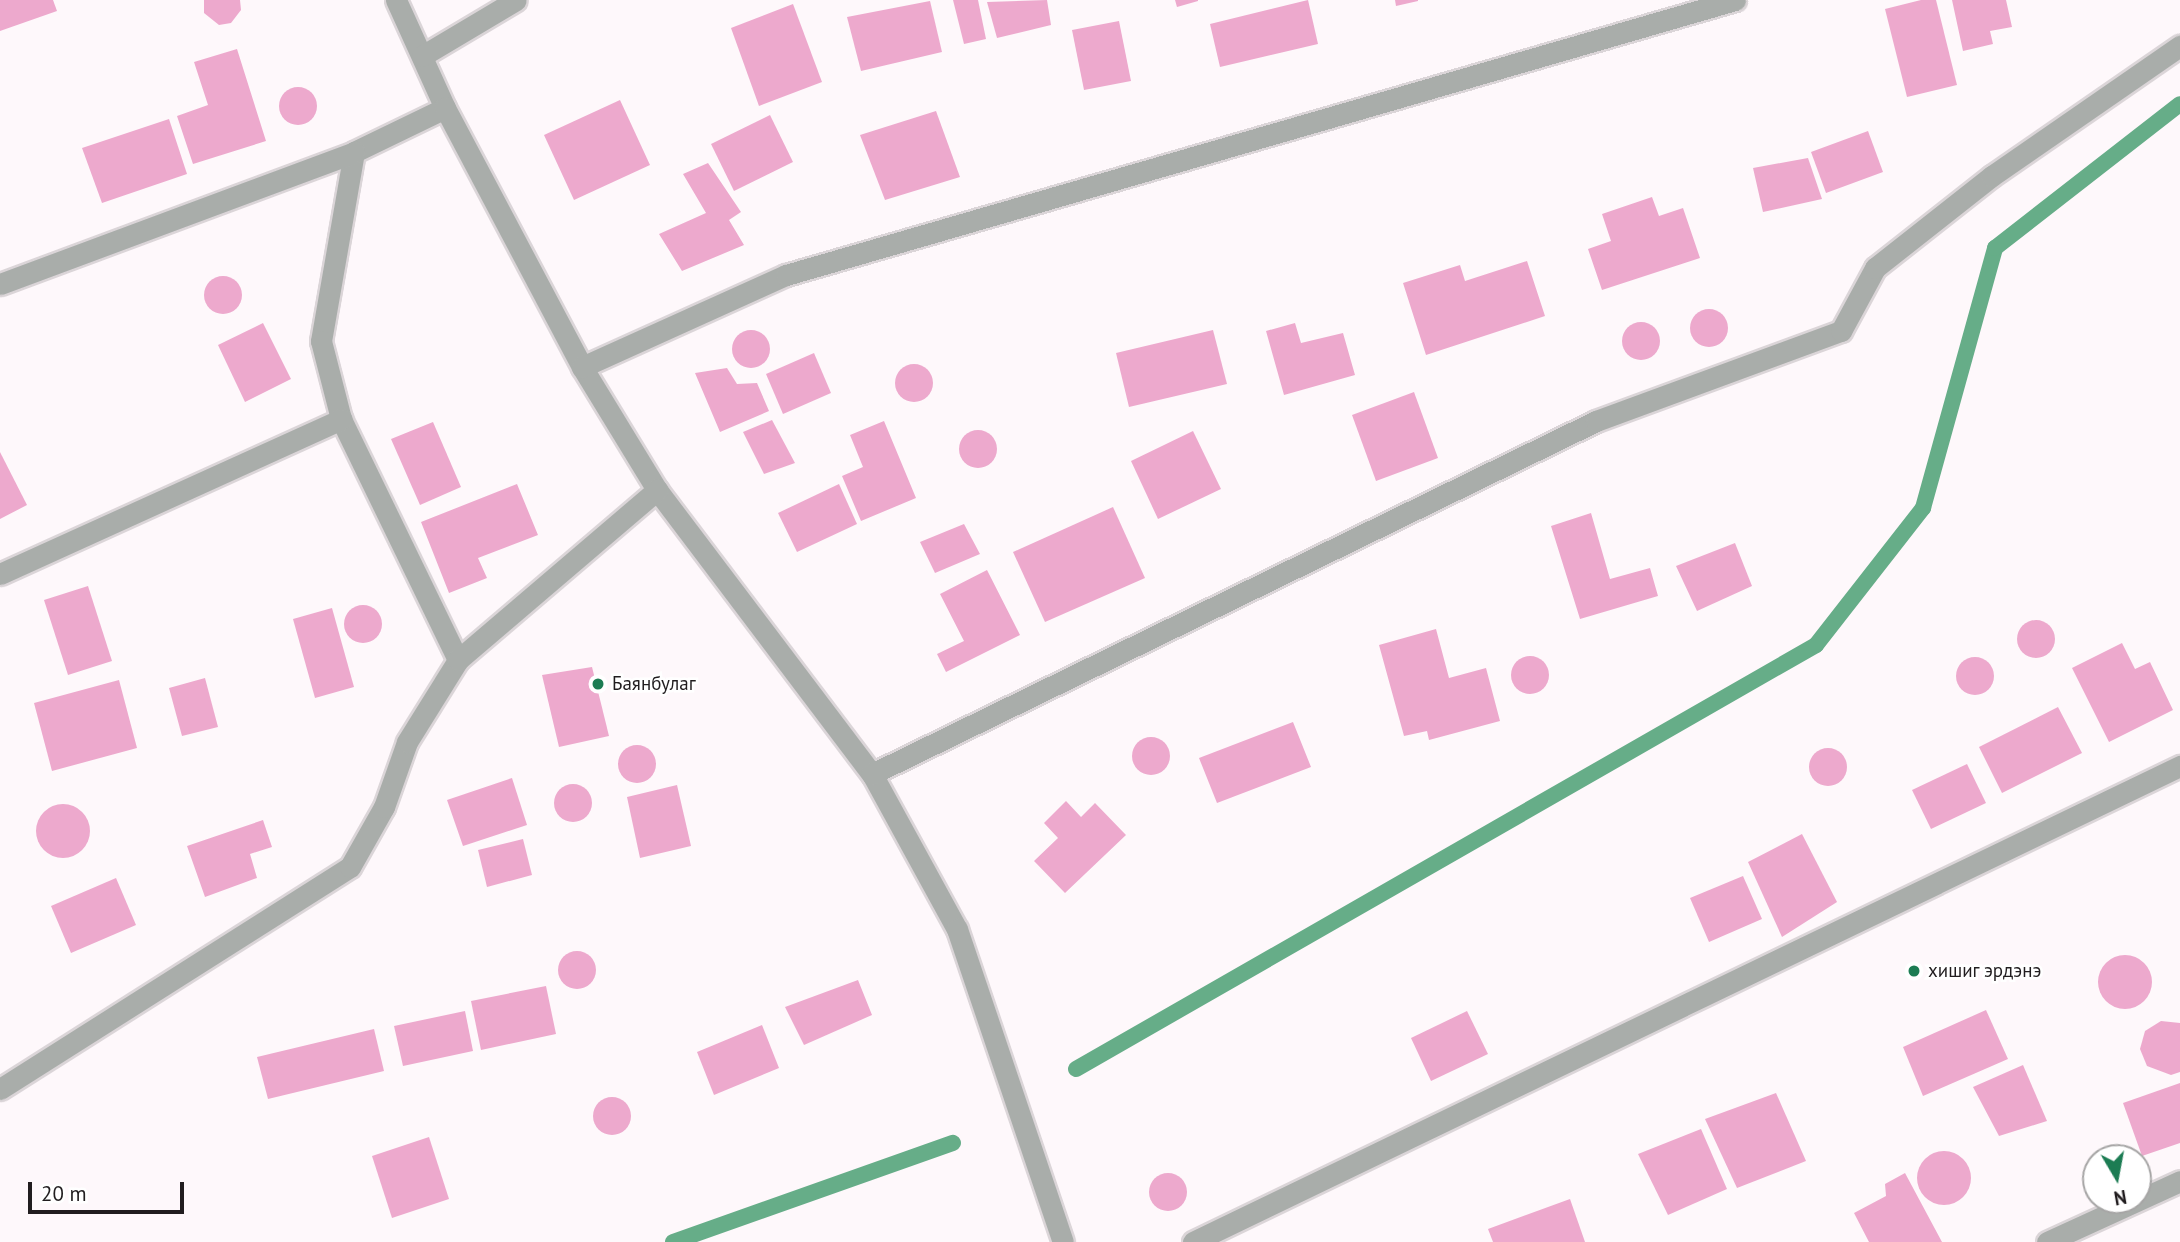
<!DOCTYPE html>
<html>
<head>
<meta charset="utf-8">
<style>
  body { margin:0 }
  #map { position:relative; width:2180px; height:1242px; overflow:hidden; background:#fef8fb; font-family:"PT Sans",sans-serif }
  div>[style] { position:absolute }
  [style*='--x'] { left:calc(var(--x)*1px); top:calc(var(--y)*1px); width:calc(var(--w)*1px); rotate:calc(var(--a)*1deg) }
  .stream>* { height:16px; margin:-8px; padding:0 8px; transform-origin:8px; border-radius:8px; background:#66ad88 }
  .building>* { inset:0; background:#eda9cd }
  .round { border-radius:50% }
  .roads { filter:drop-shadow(2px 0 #dbd5d8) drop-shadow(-2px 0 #dbd5d8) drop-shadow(0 2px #dbd5d8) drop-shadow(0 -2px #dbd5d8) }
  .minor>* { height:21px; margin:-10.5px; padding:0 10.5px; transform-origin:10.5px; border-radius:10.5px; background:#a9adaa }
  .dots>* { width:19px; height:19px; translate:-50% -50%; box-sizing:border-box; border:4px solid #fff; border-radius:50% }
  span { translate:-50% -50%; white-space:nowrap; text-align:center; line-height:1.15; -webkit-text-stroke:5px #fff; paint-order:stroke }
  .poi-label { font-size:19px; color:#211d1f }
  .left { translate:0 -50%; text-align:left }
  .north { position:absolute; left:2082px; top:1144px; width:70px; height:70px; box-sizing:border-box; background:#fff; border:2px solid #a6a5a5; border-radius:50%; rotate:170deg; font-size:19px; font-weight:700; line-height:28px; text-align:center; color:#211d1f }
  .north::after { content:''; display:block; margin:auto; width:24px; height:32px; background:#1c7c53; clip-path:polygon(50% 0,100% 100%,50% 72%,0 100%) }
  .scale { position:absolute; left:28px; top:1182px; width:156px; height:32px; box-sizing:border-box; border:4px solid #211d1f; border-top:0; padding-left:9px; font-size:21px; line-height:24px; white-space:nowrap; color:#211d1f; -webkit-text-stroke:5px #fff; paint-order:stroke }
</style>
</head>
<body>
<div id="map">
  <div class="stream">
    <i style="--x:1076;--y:1069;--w:853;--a:-29.81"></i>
    <i style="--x:1816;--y:645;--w:174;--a:-52"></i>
    <i style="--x:1923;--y:508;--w:270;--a:-74.5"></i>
    <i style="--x:1995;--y:248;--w:234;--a:-37.9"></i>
    <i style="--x:673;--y:1242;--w:297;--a:-19.5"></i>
  </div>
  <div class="building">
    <i style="clip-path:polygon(0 0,53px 0,57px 11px,0 31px)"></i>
    <i style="clip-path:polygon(204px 0,240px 0,241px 10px,231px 23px,219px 25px,204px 13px)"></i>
    <i style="clip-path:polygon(953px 0,978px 0,986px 39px,964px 44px)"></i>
    <i style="clip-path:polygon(1047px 0,1051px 25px,997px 38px,987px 2px)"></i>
    <i style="clip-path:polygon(1175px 0,1198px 0,1198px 1px,1177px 7px)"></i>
    <i style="clip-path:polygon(1308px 0,1318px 44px,1220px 67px,1210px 24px)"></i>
    <i style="clip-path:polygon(1395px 0,1418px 0,1418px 1px,1396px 6px)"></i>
    <i style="clip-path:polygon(1921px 0,1936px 0,1957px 85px,1907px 97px,1885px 9px)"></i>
    <i style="clip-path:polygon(1952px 0,2006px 0,2012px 27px,1990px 31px,1993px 44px,1963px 51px)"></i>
    <i style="clip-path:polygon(930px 1px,942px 52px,861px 71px,847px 17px)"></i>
    <i style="clip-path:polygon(793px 4px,822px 82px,759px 106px,731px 28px)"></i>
    <i style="clip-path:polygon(1119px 21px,1131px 81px,1084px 90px,1072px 30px)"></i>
    <i style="clip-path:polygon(237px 49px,266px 141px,193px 164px,177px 116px,208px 105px,194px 62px)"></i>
    <i class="round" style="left:279px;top:87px;width:38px;height:38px"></i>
    <i style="clip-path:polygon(620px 100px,650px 165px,574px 200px,544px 135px)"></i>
    <i style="clip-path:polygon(936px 111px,960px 177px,885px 200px,860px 135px)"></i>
    <i style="clip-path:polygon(770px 115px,793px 162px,734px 191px,711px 144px)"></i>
    <i style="clip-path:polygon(169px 119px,187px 174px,102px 203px,82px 148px)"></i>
    <i style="clip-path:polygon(1868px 131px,1883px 172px,1826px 193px,1811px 152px)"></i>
    <i style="clip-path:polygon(1808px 158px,1822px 199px,1763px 212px,1753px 168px)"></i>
    <i style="clip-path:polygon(708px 163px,741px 212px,729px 220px,744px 245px,682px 271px,659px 234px,706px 213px,683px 174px)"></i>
    <i style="clip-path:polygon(1652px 197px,1659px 216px,1683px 208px,1700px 258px,1602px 290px,1588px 249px,1611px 241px,1602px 214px)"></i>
    <i style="clip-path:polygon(1527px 261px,1545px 316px,1426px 355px,1403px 283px,1460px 265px,1465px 281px)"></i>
    <i class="round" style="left:204px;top:276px;width:38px;height:38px"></i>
    <i class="round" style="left:1690px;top:309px;width:38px;height:38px"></i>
    <i class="round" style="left:1622px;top:322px;width:38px;height:38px"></i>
    <i style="clip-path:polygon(263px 323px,291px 379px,245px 402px,218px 345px)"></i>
    <i style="clip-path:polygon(1295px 323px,1301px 343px,1343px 333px,1355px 375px,1284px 395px,1266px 331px)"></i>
    <i class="round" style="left:732px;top:330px;width:38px;height:38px"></i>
    <i style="clip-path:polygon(1213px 330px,1227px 384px,1129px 407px,1116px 353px)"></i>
    <i style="clip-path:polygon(814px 353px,831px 393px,783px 414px,766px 374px)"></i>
    <i class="round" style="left:895px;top:364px;width:38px;height:38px"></i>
    <i style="clip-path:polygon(727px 368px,737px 384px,757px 383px,769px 411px,720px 432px,695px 373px)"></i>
    <i style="clip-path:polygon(1414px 392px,1438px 458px,1376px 481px,1352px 415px)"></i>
    <i style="clip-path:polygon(772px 420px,795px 463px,764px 474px,743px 432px)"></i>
    <i style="clip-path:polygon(884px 421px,916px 498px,861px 521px,842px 476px,863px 467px,850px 435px)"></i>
    <i style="clip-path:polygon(433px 422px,461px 487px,420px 505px,391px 439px)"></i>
    <i class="round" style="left:959px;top:430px;width:38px;height:38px"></i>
    <i style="clip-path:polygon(1193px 431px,1221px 489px,1158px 519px,1131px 461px)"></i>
    <i style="clip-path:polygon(0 452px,27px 505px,0 519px)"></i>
    <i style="clip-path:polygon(517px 484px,538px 535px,478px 558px,487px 578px,449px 593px,421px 522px)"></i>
    <i style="clip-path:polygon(839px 484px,857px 524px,797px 552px,778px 513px)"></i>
    <i style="clip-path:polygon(1113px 507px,1145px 578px,1045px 622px,1013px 552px)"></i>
    <i style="clip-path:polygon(1591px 513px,1610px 579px,1650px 568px,1658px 596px,1580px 619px,1551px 526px)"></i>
    <i style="clip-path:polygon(964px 524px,980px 554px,935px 573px,920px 542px)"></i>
    <i style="clip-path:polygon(1735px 543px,1752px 586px,1697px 611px,1676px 566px)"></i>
    <i style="clip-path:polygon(987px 570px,1020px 635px,946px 672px,937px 654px,964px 641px,940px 594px)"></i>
    <i style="clip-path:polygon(88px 586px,112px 661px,68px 675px,44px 600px)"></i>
    <i class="round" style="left:344px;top:605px;width:38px;height:38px"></i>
    <i style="clip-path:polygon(332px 608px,354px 687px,315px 698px,293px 619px)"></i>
    <i class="round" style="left:2017px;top:620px;width:38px;height:38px"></i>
    <i style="clip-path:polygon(1436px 629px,1449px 678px,1486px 668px,1500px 721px,1429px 740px,1427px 731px,1404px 736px,1379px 645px)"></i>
    <i style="clip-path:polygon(2122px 643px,2135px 669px,2150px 662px,2173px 710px,2109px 742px,2072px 668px)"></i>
    <i class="round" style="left:1511px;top:656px;width:38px;height:38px"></i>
    <i class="round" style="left:1956px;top:657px;width:38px;height:38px"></i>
    <i style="clip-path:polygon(592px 667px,609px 736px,559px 747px,542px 675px)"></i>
    <i style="clip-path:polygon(205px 678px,218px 727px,182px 736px,169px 688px)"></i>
    <i style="clip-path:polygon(119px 680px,137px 748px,52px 771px,34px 703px)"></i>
    <i style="clip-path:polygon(2058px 707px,2082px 753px,2002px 793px,1979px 747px)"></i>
    <i style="clip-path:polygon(1293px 722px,1311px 767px,1217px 803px,1199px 758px)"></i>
    <i class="round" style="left:1132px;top:737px;width:38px;height:38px"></i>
    <i class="round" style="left:618px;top:745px;width:38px;height:38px"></i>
    <i class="round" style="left:1809px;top:748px;width:38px;height:38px"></i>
    <i style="clip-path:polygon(1967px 764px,1986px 803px,1931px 829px,1912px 790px)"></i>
    <i style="clip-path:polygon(512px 778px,527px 825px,463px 846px,447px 800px)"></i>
    <i class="round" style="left:554px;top:784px;width:38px;height:38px"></i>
    <i style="clip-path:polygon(677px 785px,691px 846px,640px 858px,627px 797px)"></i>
    <i style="clip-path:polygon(1066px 801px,1081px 817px,1095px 803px,1126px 835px,1065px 893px,1034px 861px,1058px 838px,1044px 823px)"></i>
    <i class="round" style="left:36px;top:804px;width:54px;height:54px"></i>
    <i style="clip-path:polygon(263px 820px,272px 847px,250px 854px,257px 878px,205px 897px,187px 846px)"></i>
    <i style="clip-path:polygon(1802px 834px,1837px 902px,1782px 937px,1748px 862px)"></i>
    <i style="clip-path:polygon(523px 839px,532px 875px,487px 887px,478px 850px)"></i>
    <i style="clip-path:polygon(1743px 876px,1762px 919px,1709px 942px,1690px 898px)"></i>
    <i style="clip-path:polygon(116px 878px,136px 925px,71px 953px,51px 906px)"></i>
    <i class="round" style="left:558px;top:951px;width:38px;height:38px"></i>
    <i class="round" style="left:2098px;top:955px;width:54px;height:54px"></i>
    <i style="clip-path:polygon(858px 980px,872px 1015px,804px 1045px,785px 1007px)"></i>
    <i style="clip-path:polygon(546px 986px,556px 1034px,481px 1050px,471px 1001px)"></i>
    <i style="clip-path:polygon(1986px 1010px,2008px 1059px,1923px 1096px,1903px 1047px)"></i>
    <i style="clip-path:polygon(465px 1011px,473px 1051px,403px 1066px,394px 1026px)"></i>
    <i style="clip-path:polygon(1467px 1011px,1488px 1054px,1431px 1081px,1411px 1038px)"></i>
    <i style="clip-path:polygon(2161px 1021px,2180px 1023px,2180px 1072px,2171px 1075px,2147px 1066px,2140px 1049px,2145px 1031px)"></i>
    <i style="clip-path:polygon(762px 1025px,779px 1068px,714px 1095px,697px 1052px)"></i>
    <i style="clip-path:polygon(374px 1029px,384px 1071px,268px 1099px,257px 1057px)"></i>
    <i style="clip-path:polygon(2023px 1065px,2047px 1121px,1999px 1136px,1973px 1087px)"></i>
    <i style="clip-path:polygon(2180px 1083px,2180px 1143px,2142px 1156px,2123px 1103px)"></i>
    <i style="clip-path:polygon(1776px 1093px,1806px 1161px,1737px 1188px,1705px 1119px)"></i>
    <i class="round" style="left:593px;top:1097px;width:38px;height:38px"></i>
    <i style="clip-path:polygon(1701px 1129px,1727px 1189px,1668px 1215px,1638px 1154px)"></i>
    <i style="clip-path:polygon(429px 1137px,449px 1199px,392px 1218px,372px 1156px)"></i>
    <i class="round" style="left:1917px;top:1151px;width:54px;height:54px"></i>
    <i class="round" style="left:1149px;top:1173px;width:38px;height:38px"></i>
    <i style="clip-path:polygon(1905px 1173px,1942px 1242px,1869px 1242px,1854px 1213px,1886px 1196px,1885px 1184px)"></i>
    <i style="clip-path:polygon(1570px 1199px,1585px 1242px,1493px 1242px,1488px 1229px)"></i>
  </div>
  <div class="roads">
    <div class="minor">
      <i style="--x:396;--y:0;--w:119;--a:65.6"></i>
      <i style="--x:445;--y:108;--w:101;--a:154.2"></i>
      <i style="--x:354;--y:152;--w:192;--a:99.9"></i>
      <i style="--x:321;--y:341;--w:81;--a:75.6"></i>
      <i style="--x:341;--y:419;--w:268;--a:64.1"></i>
      <i style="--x:422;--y:56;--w:109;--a:-30.8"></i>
      <i style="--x:445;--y:108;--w:293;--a:62.1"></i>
      <i style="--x:582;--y:367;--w:144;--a:58.6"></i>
      <i style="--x:657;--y:490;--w:356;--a:52.9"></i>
      <i style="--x:872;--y:774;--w:177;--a:61.3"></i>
      <i style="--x:957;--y:929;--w:330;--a:71.3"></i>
      <i style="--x:0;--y:284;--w:378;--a:-20.4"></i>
      <i style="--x:582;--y:367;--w:224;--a:-24.3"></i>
      <i style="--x:786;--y:275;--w:988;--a:-16.16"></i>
      <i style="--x:0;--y:574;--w:375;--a:-24.4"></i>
      <i style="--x:872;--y:774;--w:805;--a:-25.99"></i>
      <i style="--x:1596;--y:421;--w:261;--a:-20.2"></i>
      <i style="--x:1841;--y:331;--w:72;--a:-61.6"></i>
      <i style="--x:1875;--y:268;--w:149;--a:-38.2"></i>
      <i style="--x:1992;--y:176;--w:229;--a:-34.7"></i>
      <i style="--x:0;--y:1089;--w:414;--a:-32.4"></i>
      <i style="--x:350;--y:867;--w:69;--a:-60.5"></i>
      <i style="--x:384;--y:807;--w:69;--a:-70.5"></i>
      <i style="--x:407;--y:742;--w:97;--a:-58.1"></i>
      <i style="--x:458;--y:660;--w:262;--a:-40.5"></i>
      <i style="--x:1193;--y:1242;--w:1096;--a:-25.75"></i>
      <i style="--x:2047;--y:1242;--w:146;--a:-24.6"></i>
    </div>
  </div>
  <div class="dots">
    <i style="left:598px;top:684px;background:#1c7c53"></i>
    <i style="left:1914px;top:971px;background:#1c7c53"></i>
  </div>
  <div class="poi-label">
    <span class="left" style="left:612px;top:684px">Баянбулаг</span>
    <span class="left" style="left:1928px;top:971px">хишиг эрдэнэ</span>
  </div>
  <div class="north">N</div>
  <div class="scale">20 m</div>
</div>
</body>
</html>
